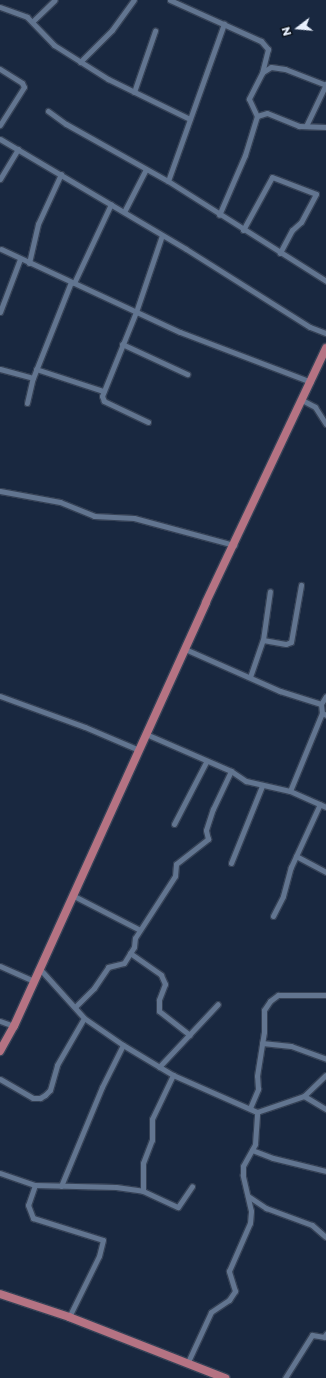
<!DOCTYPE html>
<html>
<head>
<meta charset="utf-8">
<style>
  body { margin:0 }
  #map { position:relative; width:326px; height:1378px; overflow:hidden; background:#192840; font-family:Montserrat,sans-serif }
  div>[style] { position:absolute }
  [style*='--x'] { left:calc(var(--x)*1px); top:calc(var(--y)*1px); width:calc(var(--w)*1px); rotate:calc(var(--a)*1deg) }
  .roads { filter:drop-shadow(1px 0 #364256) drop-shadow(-1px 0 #364256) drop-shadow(0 1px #364256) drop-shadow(0 -1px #364256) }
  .street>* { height:5px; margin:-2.5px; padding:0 2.5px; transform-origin:2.5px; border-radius:2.5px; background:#627590 }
  .primary>* { height:8px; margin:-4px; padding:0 4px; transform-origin:4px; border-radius:4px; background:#b57383 }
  span { translate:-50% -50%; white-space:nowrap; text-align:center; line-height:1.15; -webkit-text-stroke:3px #0a111b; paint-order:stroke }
  .north { position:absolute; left:278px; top:8px; width:40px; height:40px; -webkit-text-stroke:3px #0a111b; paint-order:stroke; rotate:254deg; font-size:11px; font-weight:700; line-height:16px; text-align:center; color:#e9f1fe }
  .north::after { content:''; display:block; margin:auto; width:14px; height:18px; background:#e9f1fe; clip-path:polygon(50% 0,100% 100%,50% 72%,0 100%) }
</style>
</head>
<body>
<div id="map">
  <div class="roads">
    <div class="street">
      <i style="--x:170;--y:0;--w:100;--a:24.3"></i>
      <i style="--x:261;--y:41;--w:11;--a:49"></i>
      <i style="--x:268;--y:49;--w:25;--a:104"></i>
      <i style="--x:262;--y:73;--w:29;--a:117"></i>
      <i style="--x:249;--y:99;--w:19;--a:65"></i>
      <i style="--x:257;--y:116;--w:41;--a:107.1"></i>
      <i style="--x:245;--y:155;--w:65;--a:113.4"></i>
      <i style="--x:0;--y:7;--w:29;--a:20"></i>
      <i style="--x:27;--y:17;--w:39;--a:46"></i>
      <i style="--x:54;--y:45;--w:64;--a:32.2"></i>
      <i style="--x:108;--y:79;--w:91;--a:26"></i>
      <i style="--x:33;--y:21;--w:30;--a:-44"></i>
      <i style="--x:80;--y:62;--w:45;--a:-45"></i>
      <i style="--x:112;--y:30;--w:37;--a:-54"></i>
      <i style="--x:0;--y:69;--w:26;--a:32"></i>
      <i style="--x:22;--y:83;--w:4;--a:63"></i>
      <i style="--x:24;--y:87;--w:45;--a:122.3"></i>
      <i style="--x:263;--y:72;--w:9;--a:-32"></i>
      <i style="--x:271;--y:67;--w:14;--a:8"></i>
      <i style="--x:285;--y:69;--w:44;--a:21.3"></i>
      <i style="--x:134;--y:92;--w:65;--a:-71"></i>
      <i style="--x:48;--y:111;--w:22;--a:36"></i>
      <i style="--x:66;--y:124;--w:117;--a:29.2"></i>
      <i style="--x:168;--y:181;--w:187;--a:32.3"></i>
      <i style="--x:257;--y:116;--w:10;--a:-17"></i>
      <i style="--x:267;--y:113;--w:35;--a:22"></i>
      <i style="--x:299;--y:126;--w:27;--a:2"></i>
      <i style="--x:306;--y:126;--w:47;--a:-64.5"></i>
      <i style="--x:0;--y:139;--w:216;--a:30.6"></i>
      <i style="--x:186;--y:249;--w:146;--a:32.2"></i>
      <i style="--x:310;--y:327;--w:17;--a:21"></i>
      <i style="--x:0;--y:179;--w:35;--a:-59"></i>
      <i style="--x:168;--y:181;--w:167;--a:-70.4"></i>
      <i style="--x:124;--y:212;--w:48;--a:-62.9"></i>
      <i style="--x:243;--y:230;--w:60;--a:-61.3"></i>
      <i style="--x:272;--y:177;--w:47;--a:21.1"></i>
      <i style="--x:316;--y:194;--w:32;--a:118"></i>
      <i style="--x:301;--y:222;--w:12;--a:138"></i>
      <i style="--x:292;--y:230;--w:26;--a:118"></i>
      <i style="--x:1;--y:249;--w:197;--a:24.9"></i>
      <i style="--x:180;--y:332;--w:140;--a:20.9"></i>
      <i style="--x:29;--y:263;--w:40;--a:-77"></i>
      <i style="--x:38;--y:224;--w:55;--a:-65.3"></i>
      <i style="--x:74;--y:283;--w:87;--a:-64.9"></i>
      <i style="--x:0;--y:312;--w:57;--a:-69.3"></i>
      <i style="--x:122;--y:344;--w:72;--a:24.8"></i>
      <i style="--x:0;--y:369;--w:34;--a:15"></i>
      <i style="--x:36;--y:369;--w:71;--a:18.2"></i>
      <i style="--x:302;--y:400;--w:15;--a:28"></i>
      <i style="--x:315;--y:407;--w:20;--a:57"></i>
      <i style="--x:27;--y:403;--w:26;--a:-77"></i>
      <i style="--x:33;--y:378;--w:103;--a:-68.4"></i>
      <i style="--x:148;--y:422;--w:49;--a:-154.5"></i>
      <i style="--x:104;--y:401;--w:5;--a:-112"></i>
      <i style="--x:102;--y:396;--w:91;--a:-68"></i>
      <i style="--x:136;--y:312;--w:81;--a:-71.3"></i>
      <i style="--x:0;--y:491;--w:61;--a:10.4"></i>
      <i style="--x:60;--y:502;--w:37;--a:22"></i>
      <i style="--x:94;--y:516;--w:40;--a:2.9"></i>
      <i style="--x:134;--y:518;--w:104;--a:15.1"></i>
      <i style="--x:263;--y:640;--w:23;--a:10"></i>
      <i style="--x:286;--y:644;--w:5;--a:-22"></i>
      <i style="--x:291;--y:642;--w:58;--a:-80"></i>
      <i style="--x:185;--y:649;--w:104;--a:23.9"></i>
      <i style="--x:280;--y:691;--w:43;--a:17.6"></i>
      <i style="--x:321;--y:704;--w:9;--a:84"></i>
      <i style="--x:322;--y:713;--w:4;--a:27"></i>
      <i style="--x:250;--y:677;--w:39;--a:-71"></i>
      <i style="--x:263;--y:640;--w:49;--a:-81.9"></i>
      <i style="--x:0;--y:696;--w:90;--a:20"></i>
      <i style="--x:85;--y:727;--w:59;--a:23.1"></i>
      <i style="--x:321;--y:704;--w:9;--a:-58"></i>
      <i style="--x:146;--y:734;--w:93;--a:23.5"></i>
      <i style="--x:231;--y:771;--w:18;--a:34"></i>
      <i style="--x:246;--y:781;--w:45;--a:12.8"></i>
      <i style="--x:290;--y:791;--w:39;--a:24"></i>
      <i style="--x:290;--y:791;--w:84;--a:-67.7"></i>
      <i style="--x:174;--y:824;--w:70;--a:-62.7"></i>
      <i style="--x:296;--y:856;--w:34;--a:28"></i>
      <i style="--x:231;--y:863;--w:83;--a:-68.1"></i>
      <i style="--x:72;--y:895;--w:76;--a:27.2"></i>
      <i style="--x:273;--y:916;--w:22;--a:-63"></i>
      <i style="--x:283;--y:896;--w:30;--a:-75"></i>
      <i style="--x:291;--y:867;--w:69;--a:-65.3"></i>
      <i style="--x:130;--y:953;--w:38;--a:35"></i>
      <i style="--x:161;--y:975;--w:10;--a:66"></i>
      <i style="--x:165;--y:984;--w:17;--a:111"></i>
      <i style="--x:159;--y:1000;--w:11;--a:90"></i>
      <i style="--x:159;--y:1011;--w:39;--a:38"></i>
      <i style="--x:0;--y:966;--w:36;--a:24"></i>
      <i style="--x:39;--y:968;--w:67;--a:48"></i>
      <i style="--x:84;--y:1018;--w:47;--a:34.7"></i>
      <i style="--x:123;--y:1045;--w:58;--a:31"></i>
      <i style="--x:173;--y:1075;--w:92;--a:23.8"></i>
      <i style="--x:75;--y:1007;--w:27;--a:-45"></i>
      <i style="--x:94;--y:988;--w:25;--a:-56"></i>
      <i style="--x:108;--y:967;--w:16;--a:-14"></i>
      <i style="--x:124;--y:963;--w:19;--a:-58"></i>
      <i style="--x:134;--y:947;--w:9;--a:-84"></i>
      <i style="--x:135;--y:938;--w:74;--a:-57.2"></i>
      <i style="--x:175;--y:876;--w:12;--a:-85"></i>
      <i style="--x:176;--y:864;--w:41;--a:-38"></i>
      <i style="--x:208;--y:839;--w:9;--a:-103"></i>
      <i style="--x:206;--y:830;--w:22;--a:-72"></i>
      <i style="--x:213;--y:809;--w:42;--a:-64.7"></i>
      <i style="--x:0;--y:1021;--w:15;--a:20"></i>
      <i style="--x:262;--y:1043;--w:29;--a:6"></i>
      <i style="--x:291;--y:1046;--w:37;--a:20"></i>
      <i style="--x:159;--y:1067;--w:86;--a:-46.9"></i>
      <i style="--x:0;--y:1079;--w:38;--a:30"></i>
      <i style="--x:33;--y:1098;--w:7;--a:0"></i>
      <i style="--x:40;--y:1098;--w:6;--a:-31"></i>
      <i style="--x:45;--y:1095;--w:7;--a:-45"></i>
      <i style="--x:50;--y:1090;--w:26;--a:-74"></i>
      <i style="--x:57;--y:1065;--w:54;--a:-60.1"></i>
      <i style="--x:304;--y:1096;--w:26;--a:31"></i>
      <i style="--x:250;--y:1108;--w:21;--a:-67"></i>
      <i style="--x:258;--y:1089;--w:13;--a:-94"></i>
      <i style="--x:257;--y:1076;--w:45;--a:-81"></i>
      <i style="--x:264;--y:1032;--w:22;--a:-90"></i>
      <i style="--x:264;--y:1010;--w:11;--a:-56"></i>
      <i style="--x:270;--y:1001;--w:10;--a:-37"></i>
      <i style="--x:278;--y:995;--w:48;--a:0"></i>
      <i style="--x:252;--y:1150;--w:22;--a:21"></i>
      <i style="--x:273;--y:1158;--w:55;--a:13.8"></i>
      <i style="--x:0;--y:1173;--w:37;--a:19"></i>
      <i style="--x:35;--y:1185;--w:81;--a:1.4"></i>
      <i style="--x:116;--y:1187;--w:27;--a:8"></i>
      <i style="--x:143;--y:1191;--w:38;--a:25"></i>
      <i style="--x:178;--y:1207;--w:25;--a:-56"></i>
      <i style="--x:35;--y:1185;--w:21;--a:109"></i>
      <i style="--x:28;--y:1205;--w:14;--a:69"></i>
      <i style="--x:33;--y:1218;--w:73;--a:17.4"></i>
      <i style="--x:103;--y:1240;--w:16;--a:104"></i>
      <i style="--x:99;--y:1256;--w:68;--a:116.2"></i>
      <i style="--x:61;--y:1186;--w:107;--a:-67.5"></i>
      <i style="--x:102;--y:1087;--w:47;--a:-63.4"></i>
      <i style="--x:143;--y:1191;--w:28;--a:-90"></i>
      <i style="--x:143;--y:1163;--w:25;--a:-69"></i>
      <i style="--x:152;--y:1140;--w:21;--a:-90"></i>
      <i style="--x:152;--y:1119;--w:49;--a:-64.5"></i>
      <i style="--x:248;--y:1196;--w:22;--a:34"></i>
      <i style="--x:266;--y:1208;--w:49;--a:20.3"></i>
      <i style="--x:312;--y:1225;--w:18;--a:41"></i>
      <i style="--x:187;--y:1364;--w:57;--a:-65.2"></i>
      <i style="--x:211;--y:1312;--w:22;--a:-34"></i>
      <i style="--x:229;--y:1300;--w:11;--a:-56"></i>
      <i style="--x:235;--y:1291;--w:21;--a:-107"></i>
      <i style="--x:229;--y:1271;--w:52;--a:-66.4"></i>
      <i style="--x:250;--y:1223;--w:12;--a:-85"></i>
      <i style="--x:251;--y:1211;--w:37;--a:-103"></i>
      <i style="--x:243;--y:1175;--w:9;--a:-90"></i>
      <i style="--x:243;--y:1166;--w:25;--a:-61"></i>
      <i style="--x:255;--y:1144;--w:32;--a:-86"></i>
      <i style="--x:257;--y:1112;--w:50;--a:-18.8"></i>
      <i style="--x:304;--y:1096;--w:30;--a:-44"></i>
      <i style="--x:285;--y:1378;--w:51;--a:-57.9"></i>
      <i style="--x:312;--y:1335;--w:12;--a:9"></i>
      <i style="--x:324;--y:1337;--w:4;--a:-56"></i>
    </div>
    <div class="primary">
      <i style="--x:0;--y:1051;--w:29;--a:-61"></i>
      <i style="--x:14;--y:1026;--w:465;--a:-65.6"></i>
      <i style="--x:206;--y:602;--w:281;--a:-64.7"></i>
      <i style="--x:0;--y:1294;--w:73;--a:18.4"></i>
      <i style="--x:69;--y:1317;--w:168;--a:21.4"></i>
    </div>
  </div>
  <div class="north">N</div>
</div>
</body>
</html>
